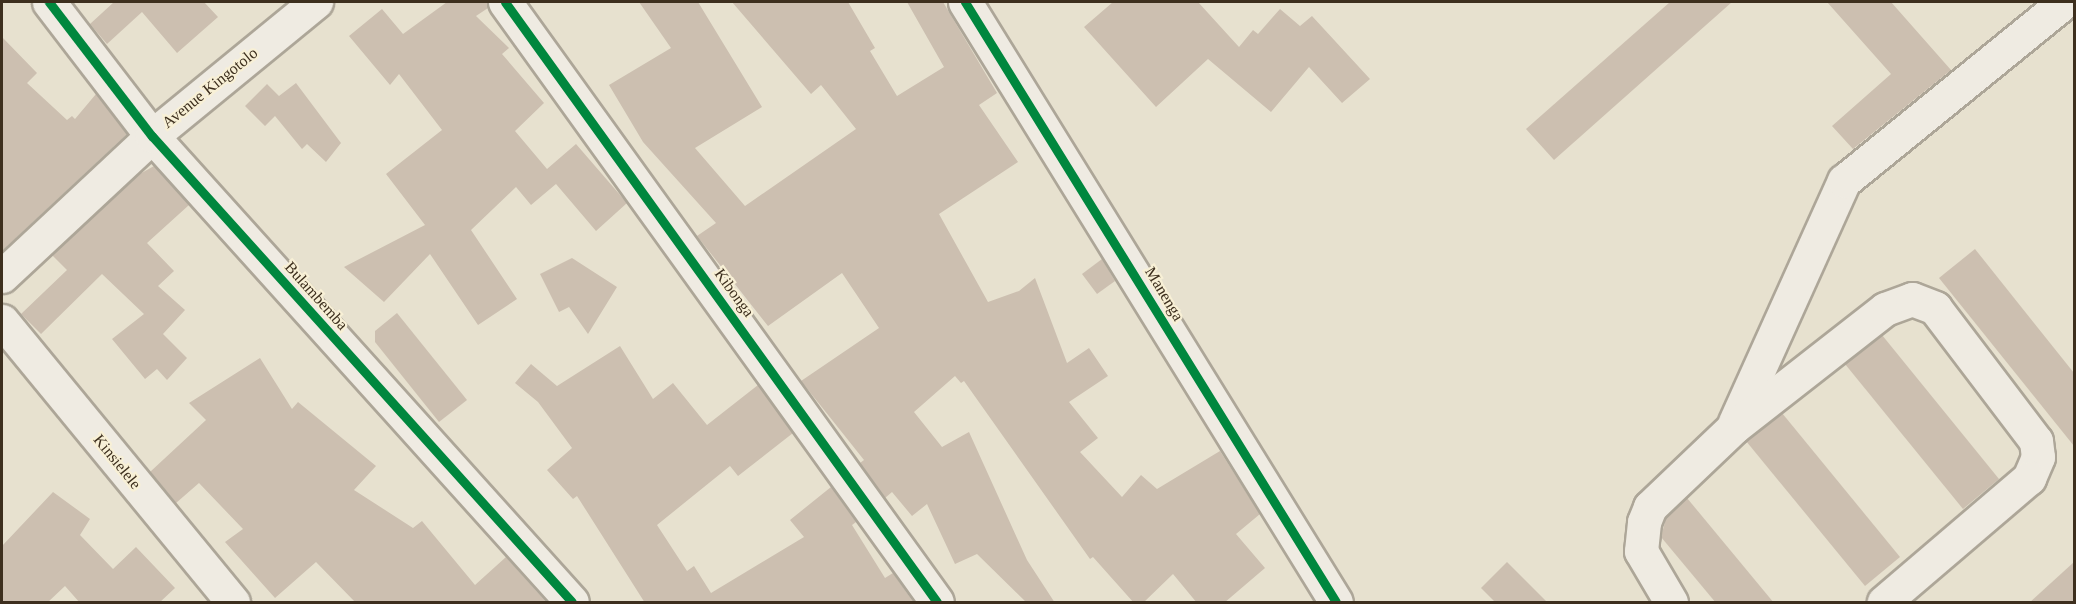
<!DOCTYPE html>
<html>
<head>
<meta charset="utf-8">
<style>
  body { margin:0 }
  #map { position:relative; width:2076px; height:604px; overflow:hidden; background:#e7e1cf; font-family:Georgia,serif }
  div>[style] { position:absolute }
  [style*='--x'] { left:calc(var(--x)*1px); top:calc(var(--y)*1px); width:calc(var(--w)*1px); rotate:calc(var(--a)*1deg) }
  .building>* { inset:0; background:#ccbfb0 }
  .roads { filter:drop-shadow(2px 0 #ada698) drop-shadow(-2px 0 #ada698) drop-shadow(0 2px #ada698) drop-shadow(0 -2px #ada698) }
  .minor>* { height:33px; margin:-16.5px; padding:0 16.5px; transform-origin:16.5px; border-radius:16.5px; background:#efebe2 }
  .cycleway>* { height:9px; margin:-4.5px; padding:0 4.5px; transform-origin:4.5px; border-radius:4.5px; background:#00873e }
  span { translate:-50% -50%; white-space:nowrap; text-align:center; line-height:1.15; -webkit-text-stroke:4.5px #f8f0d6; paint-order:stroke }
  .street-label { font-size:16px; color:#3d2f1e }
  .frame { position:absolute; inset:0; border:3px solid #3d2f1e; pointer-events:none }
</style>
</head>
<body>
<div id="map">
  <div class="building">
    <i style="clip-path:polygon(114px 2px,204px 2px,218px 17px,177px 53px,142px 12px,107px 44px,90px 24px)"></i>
    <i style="clip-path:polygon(447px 2px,487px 2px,488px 8px,476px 16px,509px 48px,502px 54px,544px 103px,515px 131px,547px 169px,576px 144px,627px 203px,596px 231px,556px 184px,531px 205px,516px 187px,471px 230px,517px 299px,478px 325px,430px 254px,384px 302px,344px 267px,425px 225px,386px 174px,442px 130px,399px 74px,390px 85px,349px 36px,382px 9px,403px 34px)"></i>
    <i style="clip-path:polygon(639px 2px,698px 2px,762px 107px,695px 148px,745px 206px,856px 129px,821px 85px,811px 94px,732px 2px,848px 2px,875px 48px,870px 51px,897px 96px,944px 67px,907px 2px,943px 2px,997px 93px,979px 105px,1018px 162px,939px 214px,988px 302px,1019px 291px,1035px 278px,1067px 363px,1089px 348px,1108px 376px,1069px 402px,1098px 438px,1080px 452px,1122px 497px,1141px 475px,1157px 489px,1220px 451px,1260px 514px,1236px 534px,1265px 568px,1224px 603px,1197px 603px,1173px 574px,1143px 603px,1134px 603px,1093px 557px,1090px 559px,964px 381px,961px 383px,955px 376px,914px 412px,942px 447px,969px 432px,1027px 560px,1055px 603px,1027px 603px,977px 554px,955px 564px,927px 504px,912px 516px,892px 492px,885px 498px,860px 463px,864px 460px,801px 381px,879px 328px,842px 273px,768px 326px,697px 236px,716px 223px,643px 142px,609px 85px,671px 48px)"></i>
    <i style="clip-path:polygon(1113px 2px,1198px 2px,1239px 47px,1253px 30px,1258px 34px,1280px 9px,1300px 26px,1312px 16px,1370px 79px,1342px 103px,1309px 67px,1271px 112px,1208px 59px,1156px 107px,1084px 27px)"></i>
    <i style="clip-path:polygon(1670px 2px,1732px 2px,1554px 160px,1526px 129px)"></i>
    <i style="clip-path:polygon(1827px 2px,1891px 2px,1951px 70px,1853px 149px,1832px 126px,1891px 74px)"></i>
    <i style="clip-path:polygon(2px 37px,37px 73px,27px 83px,67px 120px,72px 116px,75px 119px,96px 94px,127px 134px,2px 251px)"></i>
    <i style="clip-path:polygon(296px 83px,341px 143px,326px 162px,307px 144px,302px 149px,275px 116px,265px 126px,245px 106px,267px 84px,279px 96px)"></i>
    <i style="clip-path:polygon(154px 166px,189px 205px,147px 243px,174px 271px,158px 286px,185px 310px,163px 334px,187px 358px,167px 380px,157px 369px,145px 379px,112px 339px,144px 314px,102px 274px,41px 334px,21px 314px,67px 270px,52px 255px,138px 175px)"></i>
    <i style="clip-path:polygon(1975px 249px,2074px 373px,2074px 446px,1939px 278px)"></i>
    <i style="clip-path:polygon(572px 258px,617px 287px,588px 334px,569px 307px,559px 312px,540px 274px)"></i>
    <i style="clip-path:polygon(1102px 259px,1115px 281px,1097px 294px,1082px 274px)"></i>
    <i style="clip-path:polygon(397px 313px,467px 400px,439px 422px,375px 342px,375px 331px)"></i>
    <i style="clip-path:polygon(1882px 335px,1999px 479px,1963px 509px,1845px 364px)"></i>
    <i style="clip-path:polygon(620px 346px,653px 399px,673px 383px,707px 425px,758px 385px,793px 433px,738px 476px,730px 466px,657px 525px,687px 571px,694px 566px,711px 593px,804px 537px,790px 520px,831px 487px,856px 522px,852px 525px,885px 578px,893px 573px,914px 603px,645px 603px,577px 496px,573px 499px,547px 470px,572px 448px,538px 402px,515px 383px,531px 364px,557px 386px)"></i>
    <i style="clip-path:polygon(260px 358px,292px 409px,298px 402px,376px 466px,354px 490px,413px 528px,422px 521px,475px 585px,506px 557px,547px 603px,356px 603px,316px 562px,275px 598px,225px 542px,243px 529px,199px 483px,176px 503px,150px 472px,206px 420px,189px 403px)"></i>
    <i style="clip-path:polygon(1782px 413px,1900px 557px,1865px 586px,1746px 441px)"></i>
    <i style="clip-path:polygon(53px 492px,90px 519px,80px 535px,113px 569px,136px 547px,175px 588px,159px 603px,80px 603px,65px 586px,47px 603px,2px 603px,2px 546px)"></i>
    <i style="clip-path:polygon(1687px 498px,1774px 603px,1716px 603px,1661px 537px,1666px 518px)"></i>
    <i style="clip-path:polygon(1507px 562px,1548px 603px,1496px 603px,1481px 588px)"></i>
    <i style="clip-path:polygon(2074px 562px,2074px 603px,2029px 603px)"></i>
  </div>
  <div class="roads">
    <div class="minor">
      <i style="--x:49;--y:2;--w:169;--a:52.5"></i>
      <i style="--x:152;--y:136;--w:627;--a:47.97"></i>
      <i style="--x:505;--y:2;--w:739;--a:54.25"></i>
      <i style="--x:965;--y:2;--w:705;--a:58.27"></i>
      <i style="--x:2;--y:276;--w:205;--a:-43"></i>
      <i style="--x:152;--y:136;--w:212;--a:-39.3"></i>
      <i style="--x:2;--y:321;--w:364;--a:50.6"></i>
      <i style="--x:1735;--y:422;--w:265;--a:-65.7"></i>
      <i style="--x:1844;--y:181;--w:284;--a:-39.1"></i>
      <i style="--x:1671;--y:602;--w:59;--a:-120.5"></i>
      <i style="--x:1641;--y:551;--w:29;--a:-84"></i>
      <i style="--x:1644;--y:522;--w:16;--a:-68"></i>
      <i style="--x:1650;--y:507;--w:116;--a:-43.6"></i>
      <i style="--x:1734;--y:427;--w:192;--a:-38"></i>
      <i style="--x:1885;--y:309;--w:29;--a:-20"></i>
      <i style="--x:1912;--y:299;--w:25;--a:21"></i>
      <i style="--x:1935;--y:308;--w:167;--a:52.8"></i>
      <i style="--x:2036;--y:441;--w:16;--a:83"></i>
      <i style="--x:2038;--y:457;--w:23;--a:113"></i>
      <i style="--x:2029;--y:478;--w:191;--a:139.5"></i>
    </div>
  </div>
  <div class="cycleway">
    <i style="--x:49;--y:2;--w:169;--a:52.5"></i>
    <i style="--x:152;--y:136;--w:627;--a:47.97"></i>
    <i style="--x:505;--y:2;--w:739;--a:54.25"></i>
    <i style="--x:965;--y:2;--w:705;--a:58.27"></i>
  </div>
  <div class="street-label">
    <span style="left:210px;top:88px;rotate:-39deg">Avenue Kingotolo</span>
    <span style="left:734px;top:293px;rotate:54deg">Kibonga</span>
    <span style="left:1164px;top:294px;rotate:59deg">Manenga</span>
    <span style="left:316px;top:296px;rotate:48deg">Bulambemba</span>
    <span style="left:117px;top:462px;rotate:51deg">Kinsielele</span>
  </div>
  <div class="frame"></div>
</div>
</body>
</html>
